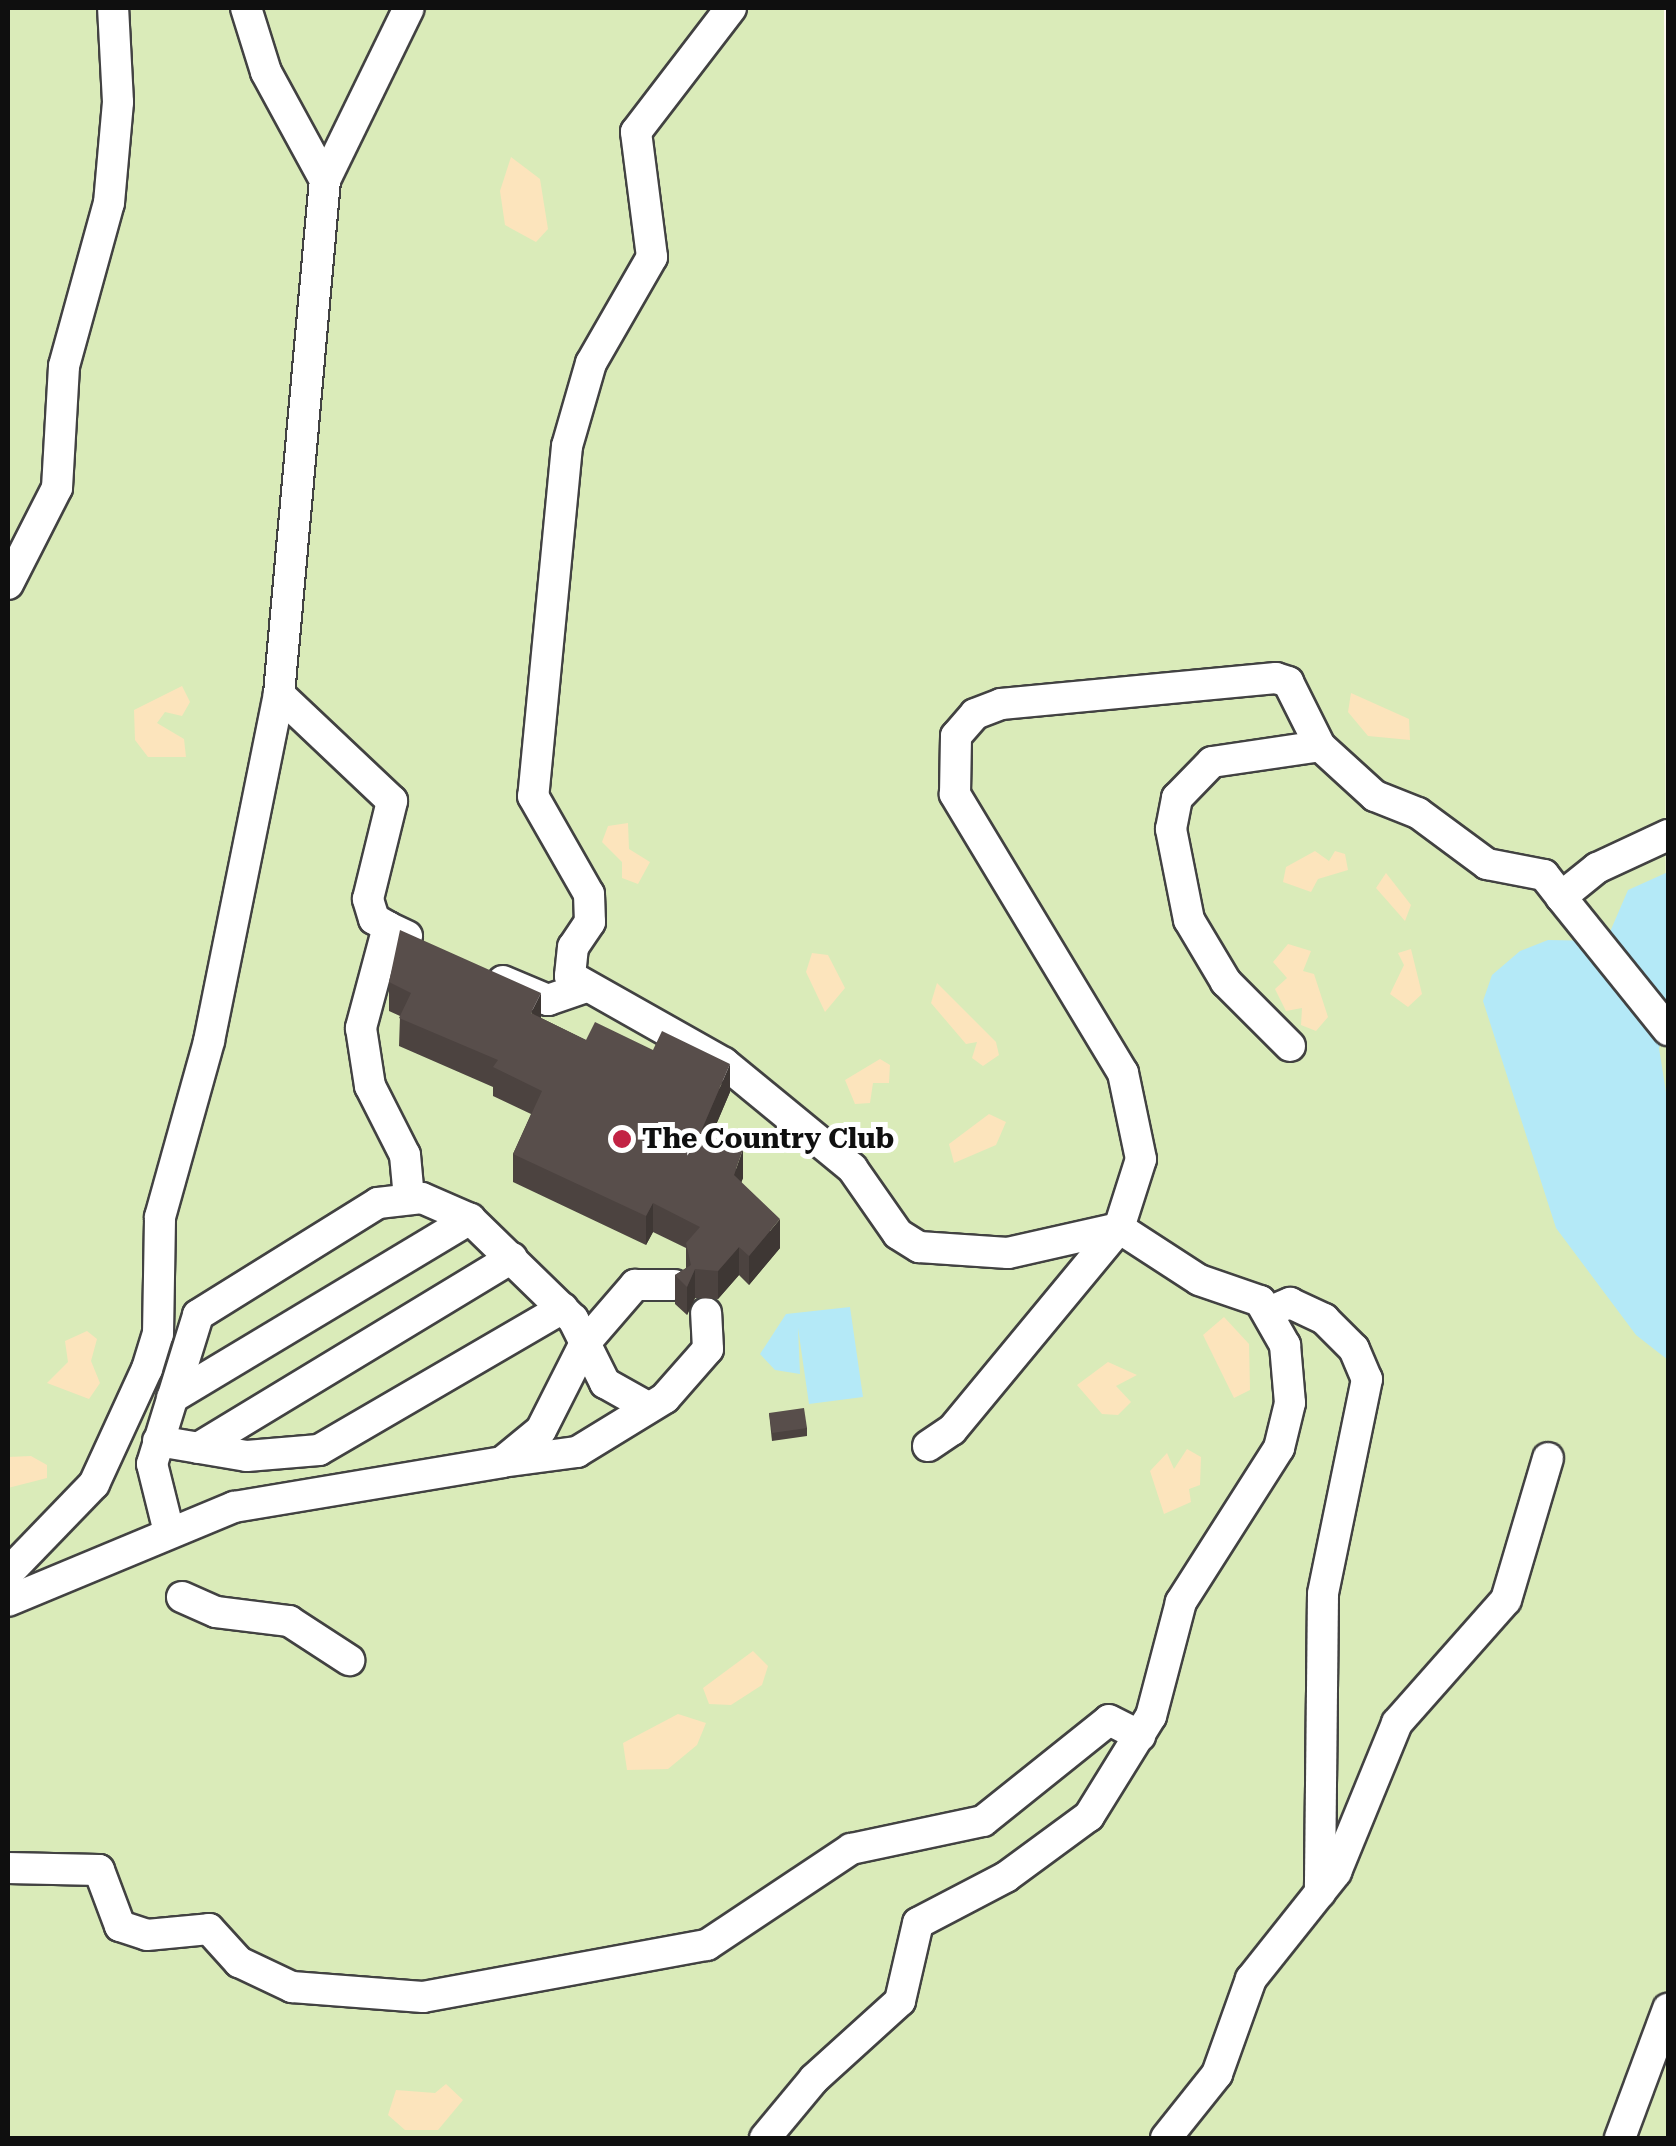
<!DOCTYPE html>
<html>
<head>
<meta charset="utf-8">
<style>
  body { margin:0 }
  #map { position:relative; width:1676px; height:2146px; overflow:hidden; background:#fffaf1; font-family:"Roboto Serif",serif }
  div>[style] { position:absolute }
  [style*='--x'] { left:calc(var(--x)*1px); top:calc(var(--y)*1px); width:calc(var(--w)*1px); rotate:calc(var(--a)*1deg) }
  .green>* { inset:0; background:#daebb9 }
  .sand>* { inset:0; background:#fce4bc }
  .water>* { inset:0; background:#b4e9f7 }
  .roads { filter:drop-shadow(2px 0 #424242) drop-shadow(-2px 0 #424242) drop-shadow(0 2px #424242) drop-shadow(0 -2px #424242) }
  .minor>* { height:30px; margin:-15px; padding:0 15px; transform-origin:15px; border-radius:15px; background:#fff }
  .wall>* { inset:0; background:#4c4340 }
  .shaded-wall>* { inset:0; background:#3e3734 }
  .building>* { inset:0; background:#584e4b }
  .dots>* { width:28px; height:28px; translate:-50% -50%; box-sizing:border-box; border:5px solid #fff; border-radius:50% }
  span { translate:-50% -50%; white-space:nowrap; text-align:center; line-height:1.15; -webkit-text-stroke:10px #fff; paint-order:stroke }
  .poi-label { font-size:28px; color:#0f0f0f; font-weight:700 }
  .left { translate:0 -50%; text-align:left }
  .frame { position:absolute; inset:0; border:10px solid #0f0f0f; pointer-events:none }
</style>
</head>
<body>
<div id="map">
  <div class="green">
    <i style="clip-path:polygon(8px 8px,1664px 8px,1668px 2138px,8px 2138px)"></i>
  </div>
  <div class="sand">
    <i style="clip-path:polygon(511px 157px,540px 179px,548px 229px,536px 242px,505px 225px,500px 191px)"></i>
    <i style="clip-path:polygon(182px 686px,190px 702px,182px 716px,165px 712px,157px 723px,184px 739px,186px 757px,148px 757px,135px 740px,134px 710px)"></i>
    <i style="clip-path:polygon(1351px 693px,1409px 719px,1410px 740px,1368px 736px,1348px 712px)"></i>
    <i style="clip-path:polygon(628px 823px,629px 849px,650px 862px,638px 884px,622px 878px,622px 862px,602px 842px,608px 826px)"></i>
    <i style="clip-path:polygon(1315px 851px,1329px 861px,1335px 851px,1345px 854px,1348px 870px,1318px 879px,1311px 892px,1283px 882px,1286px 867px)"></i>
    <i style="clip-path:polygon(1386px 873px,1411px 905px,1405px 921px,1376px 888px)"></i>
    <i style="clip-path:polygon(1288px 944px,1311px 951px,1303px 971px,1314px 974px,1328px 1017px,1316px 1031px,1301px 1025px,1302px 1008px,1286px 1011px,1275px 989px,1287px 978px,1273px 962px)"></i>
    <i style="clip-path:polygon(1411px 949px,1422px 994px,1408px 1007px,1390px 994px,1404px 965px,1398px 953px)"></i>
    <i style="clip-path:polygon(812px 953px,828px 955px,845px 988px,825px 1012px,806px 972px)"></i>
    <i style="clip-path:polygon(937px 983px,996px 1042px,999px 1055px,983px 1066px,972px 1058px,977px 1042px,966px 1044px,931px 1003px)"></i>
    <i style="clip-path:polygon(880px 1059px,890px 1065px,889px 1083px,873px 1083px,870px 1103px,855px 1104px,845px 1080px)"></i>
    <i style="clip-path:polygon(989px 1114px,1006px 1122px,996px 1145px,954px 1163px,949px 1144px)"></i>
    <i style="clip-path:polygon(1224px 1317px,1249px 1344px,1250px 1390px,1234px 1398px,1203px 1335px)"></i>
    <i style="clip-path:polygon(87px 1331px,97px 1339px,91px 1361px,100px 1383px,89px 1399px,47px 1383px,68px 1362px,65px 1341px)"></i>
    <i style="clip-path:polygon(1108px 1362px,1137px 1375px,1116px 1386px,1131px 1402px,1118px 1415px,1102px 1414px,1077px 1385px)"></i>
    <i style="clip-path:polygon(1187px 1449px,1201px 1457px,1200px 1485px,1189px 1489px,1191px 1502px,1164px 1514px,1150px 1471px,1167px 1453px,1174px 1469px)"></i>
    <i style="clip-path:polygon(31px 1456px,47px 1465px,47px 1478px,8px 1488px,8px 1457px)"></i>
    <i style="clip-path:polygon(753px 1651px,768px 1666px,762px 1685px,731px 1705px,709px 1704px,703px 1688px)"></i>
    <i style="clip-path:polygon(678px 1714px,706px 1723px,697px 1745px,668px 1769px,627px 1770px,623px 1743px)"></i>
    <i style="clip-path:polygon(446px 2084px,463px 2100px,438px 2130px,405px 2130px,388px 2115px,396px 2090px,435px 2093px)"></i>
  </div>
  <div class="water">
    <i style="clip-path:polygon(1668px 872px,1668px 1026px,1659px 1048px,1668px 1105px,1668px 1360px,1636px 1335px,1556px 1228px,1483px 1001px,1492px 975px,1520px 951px,1548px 940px,1606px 941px,1628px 890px)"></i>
    <i style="clip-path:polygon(850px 1307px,863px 1397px,809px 1404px,798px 1328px,800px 1374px,775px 1370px,760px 1354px,786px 1314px)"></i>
  </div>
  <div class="roads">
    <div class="minor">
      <i style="--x:246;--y:8;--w:67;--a:72.6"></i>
      <i style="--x:266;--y:72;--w:123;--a:61.4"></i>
      <i style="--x:731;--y:8;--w:156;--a:127.5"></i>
      <i style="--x:636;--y:132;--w:126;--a:82.7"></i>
      <i style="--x:652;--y:257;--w:122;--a:119.9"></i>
      <i style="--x:591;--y:363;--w:86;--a:106.1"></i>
      <i style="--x:567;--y:446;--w:352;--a:95.5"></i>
      <i style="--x:533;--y:796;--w:113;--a:60.3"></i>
      <i style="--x:589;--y:894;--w:28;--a:88"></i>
      <i style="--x:590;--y:922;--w:30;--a:124"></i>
      <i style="--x:573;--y:947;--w:29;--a:96"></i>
      <i style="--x:570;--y:976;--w:177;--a:29.5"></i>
      <i style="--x:724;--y:1063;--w:166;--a:39.4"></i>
      <i style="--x:852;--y:1168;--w:80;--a:55.1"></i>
      <i style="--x:898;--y:1234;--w:25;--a:32"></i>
      <i style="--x:919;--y:1247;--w:89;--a:3.9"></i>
      <i style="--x:1008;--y:1253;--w:114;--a:-12.7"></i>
      <i style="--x:1119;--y:1228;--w:95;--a:33"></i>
      <i style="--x:1199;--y:1280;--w:65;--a:19"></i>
      <i style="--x:1260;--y:1301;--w:51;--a:60.4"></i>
      <i style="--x:1285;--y:1345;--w:58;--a:85.1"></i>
      <i style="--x:1290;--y:1403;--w:46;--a:103.7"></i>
      <i style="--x:1279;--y:1448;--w:183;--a:122.5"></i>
      <i style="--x:1181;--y:1602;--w:118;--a:104.7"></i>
      <i style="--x:1151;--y:1716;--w:118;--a:121.8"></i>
      <i style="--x:1089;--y:1816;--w:103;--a:143.7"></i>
      <i style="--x:1006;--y:1877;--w:99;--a:152.4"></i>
      <i style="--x:918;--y:1923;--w:80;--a:103"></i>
      <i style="--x:900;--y:2001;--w:116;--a:137.8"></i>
      <i style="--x:814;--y:2079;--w:77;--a:129.7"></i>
      <i style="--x:8;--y:584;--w:108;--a:-63"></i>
      <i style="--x:57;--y:488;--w:122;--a:-86.7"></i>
      <i style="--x:64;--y:366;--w:169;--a:-74.6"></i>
      <i style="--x:109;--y:203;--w:101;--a:-84.9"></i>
      <i style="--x:118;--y:102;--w:94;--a:-93"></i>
      <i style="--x:1561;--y:897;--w:171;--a:51.2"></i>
      <i style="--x:388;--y:927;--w:16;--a:-150"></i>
      <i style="--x:374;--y:919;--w:21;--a:-107"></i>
      <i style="--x:368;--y:899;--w:101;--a:-76.2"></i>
      <i style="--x:392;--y:801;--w:156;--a:-136.6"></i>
      <i style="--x:279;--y:694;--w:516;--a:-84.89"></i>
      <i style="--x:325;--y:180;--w:191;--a:-64"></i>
      <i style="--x:407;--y:936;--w:21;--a:-155"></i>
      <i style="--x:388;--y:927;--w:105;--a:105"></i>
      <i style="--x:361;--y:1028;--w:59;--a:81.2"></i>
      <i style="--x:370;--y:1086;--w:77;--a:63.1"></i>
      <i style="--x:405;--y:1155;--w:43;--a:84.7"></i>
      <i style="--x:503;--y:981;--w:49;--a:22.9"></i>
      <i style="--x:548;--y:1000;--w:37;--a:-19"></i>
      <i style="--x:1290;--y:1046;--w:91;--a:-135"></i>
      <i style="--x:1226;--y:982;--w:72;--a:-120.8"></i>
      <i style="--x:1189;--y:920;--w:93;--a:-101.2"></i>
      <i style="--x:1171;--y:829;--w:32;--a:-79"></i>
      <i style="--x:1177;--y:798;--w:50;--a:-45.8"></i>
      <i style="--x:1212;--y:762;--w:109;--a:-8.4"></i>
      <i style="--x:1271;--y:1311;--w:21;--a:-23"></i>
      <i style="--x:1290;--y:1303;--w:38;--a:25"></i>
      <i style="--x:1324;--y:1319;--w:42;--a:45"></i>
      <i style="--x:1354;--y:1349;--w:33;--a:67"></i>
      <i style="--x:1367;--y:1379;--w:219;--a:101.6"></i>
      <i style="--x:1323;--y:1594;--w:299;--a:90.6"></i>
      <i style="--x:172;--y:1398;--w:348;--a:-31"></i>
      <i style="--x:158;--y:1441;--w:90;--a:9.6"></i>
      <i style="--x:247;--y:1456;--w:72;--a:-4.8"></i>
      <i style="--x:319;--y:1450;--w:282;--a:-30.2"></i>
      <i style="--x:928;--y:1446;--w:29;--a:-34"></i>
      <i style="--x:952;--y:1430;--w:262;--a:-50.4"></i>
      <i style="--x:1119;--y:1228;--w:72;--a:-72.3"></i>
      <i style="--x:1141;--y:1159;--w:88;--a:-101.8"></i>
      <i style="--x:1123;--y:1073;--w:326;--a:-121.1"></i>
      <i style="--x:955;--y:794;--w:58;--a:-89"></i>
      <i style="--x:956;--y:736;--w:29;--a:-49"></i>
      <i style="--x:975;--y:714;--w:28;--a:-21"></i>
      <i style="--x:1001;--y:704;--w:276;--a:-5.4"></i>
      <i style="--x:1276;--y:678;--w:13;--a:18"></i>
      <i style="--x:1288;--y:682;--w:72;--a:63.4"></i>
      <i style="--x:1320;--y:746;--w:74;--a:42.3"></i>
      <i style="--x:1375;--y:796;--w:46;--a:21.6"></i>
      <i style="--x:1418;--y:813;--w:86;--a:36.5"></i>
      <i style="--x:1487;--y:864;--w:58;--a:10.9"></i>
      <i style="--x:1544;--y:875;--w:28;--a:52"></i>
      <i style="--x:1561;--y:897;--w:46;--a:-38.9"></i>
      <i style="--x:1597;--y:868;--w:78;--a:-24.9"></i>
      <i style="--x:198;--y:1448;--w:367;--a:-31.2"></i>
      <i style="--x:502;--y:1462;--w:76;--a:-7.6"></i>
      <i style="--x:577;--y:1452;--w:103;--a:-31.5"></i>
      <i style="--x:665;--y:1398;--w:65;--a:-48.7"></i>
      <i style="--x:708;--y:1349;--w:36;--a:-93"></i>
      <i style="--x:168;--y:1528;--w:66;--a:-104"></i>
      <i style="--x:152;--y:1464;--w:156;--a:-72.8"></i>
      <i style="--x:198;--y:1315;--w:212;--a:-31.9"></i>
      <i style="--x:378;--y:1203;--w:44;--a:-6.5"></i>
      <i style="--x:422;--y:1198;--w:52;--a:23.6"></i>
      <i style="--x:470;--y:1219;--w:144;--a:44.2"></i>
      <i style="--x:573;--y:1319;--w:72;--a:63.4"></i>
      <i style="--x:605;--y:1383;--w:47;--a:29.3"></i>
      <i style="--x:8;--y:1573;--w:124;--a:-46"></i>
      <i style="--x:94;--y:1484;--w:127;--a:-65.3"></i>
      <i style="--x:147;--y:1369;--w:37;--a:-73"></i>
      <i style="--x:158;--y:1334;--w:117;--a:-89"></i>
      <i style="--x:160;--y:1217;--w:183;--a:-74.4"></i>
      <i style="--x:209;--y:1041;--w:354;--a:-78.6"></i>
      <i style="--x:182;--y:1597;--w:37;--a:24"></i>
      <i style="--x:216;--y:1612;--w:74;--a:7"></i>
      <i style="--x:289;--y:1621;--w:72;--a:33"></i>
      <i style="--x:8;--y:1601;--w:245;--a:-22.6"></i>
      <i style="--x:234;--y:1507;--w:272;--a:-9.5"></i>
      <i style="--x:502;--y:1462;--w:50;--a:-39.4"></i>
      <i style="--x:541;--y:1430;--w:97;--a:-63.2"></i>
      <i style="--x:585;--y:1343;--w:77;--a:-49.2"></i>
      <i style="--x:635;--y:1285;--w:39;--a:0"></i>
      <i style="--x:8;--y:1868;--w:91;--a:1.3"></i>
      <i style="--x:99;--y:1870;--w:60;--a:69.4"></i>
      <i style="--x:120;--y:1926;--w:28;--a:18"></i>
      <i style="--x:147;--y:1935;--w:62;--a:-5.5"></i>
      <i style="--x:209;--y:1929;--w:45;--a:47.7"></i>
      <i style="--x:239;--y:1962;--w:59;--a:25.3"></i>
      <i style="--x:292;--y:1987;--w:131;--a:4.4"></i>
      <i style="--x:423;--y:1997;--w:289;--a:-10.4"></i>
      <i style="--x:707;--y:1945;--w:173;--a:-33.7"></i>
      <i style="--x:851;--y:1849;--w:135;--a:-12"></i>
      <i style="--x:983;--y:1821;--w:161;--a:-38.7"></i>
      <i style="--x:1109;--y:1720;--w:35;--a:27"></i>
      <i style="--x:1166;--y:2138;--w:82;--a:-51.4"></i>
      <i style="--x:1217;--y:2074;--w:101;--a:-70.3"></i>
      <i style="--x:1251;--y:1979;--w:137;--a:-51.5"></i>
      <i style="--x:1336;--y:1872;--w:161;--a:-67.7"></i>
      <i style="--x:1397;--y:1723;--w:164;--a:-48.5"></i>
      <i style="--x:1506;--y:1600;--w:148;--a:-73.5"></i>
      <i style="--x:1620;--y:2138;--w:138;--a:-69.6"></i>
    </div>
  </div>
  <div class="wall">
    <i style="clip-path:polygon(389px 982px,541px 1018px,586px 1040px,730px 1092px,712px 1134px,743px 1178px,741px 1182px,780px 1248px,749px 1285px,739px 1275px,718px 1299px,695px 1298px,687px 1315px,675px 1304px,675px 1275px,686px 1268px,686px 1248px,653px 1232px,646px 1245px,513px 1182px,513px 1154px,531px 1114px,493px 1096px,493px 1087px,399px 1046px,400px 1016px,389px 1011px)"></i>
    <i style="clip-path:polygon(769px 1413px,807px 1428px,807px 1436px,772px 1441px)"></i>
  </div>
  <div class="shaded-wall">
    <i style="clip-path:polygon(541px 993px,541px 1021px,531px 1013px)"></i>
    <i style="clip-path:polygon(730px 1064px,730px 1092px,702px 1158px,702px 1129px)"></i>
    <i style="clip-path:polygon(743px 1149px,743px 1178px,734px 1203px,734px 1175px)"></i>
    <i style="clip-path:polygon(653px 1203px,653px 1232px,646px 1245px,646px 1216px)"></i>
    <i style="clip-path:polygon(780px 1219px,780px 1248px,749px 1285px,749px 1256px)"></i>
    <i style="clip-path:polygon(739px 1247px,739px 1275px,718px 1299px,718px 1271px)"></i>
    <i style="clip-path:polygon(695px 1269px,695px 1298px,687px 1315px,687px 1287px)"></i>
  </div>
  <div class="building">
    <i style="clip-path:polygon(400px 930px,541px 993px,531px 1013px,586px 1040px,595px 1022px,653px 1050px,662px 1031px,730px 1064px,702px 1129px,743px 1149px,734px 1175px,780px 1219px,749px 1256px,739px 1247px,718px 1271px,695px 1269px,687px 1287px,675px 1275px,691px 1265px,686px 1243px,700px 1227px,653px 1203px,646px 1216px,513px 1154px,542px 1091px,493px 1067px,498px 1060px,399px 1018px,411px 993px,389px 982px)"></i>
    <i style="clip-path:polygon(804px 1408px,807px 1428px,772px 1433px,769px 1413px)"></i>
  </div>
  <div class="dots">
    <i style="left:622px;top:1139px;background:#c22344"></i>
  </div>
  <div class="poi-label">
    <span class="left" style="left:642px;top:1139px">The Country Club</span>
  </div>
  <div class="frame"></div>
</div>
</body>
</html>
